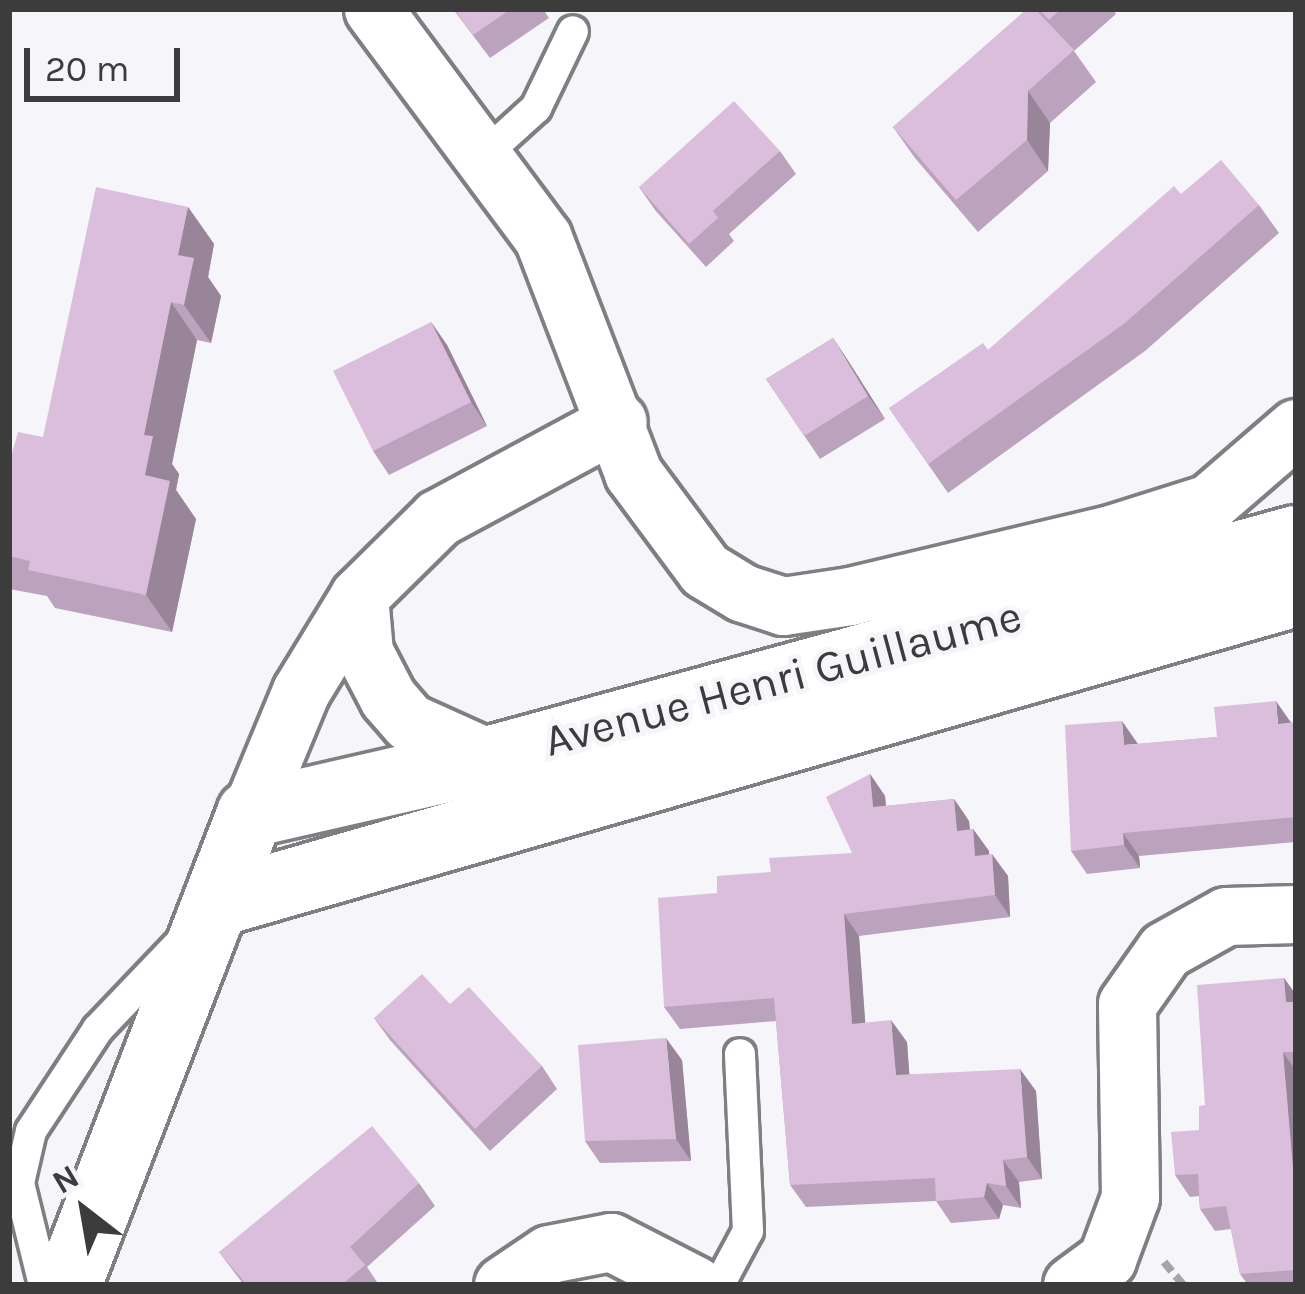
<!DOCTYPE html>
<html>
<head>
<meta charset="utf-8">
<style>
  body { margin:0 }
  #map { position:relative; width:1305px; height:1294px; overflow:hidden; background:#f6f6fa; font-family:Karla,sans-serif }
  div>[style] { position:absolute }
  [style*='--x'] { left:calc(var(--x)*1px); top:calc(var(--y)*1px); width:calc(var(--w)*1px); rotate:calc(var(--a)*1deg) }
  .path>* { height:8px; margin-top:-4px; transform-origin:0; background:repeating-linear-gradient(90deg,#a5a5a8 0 12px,transparent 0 18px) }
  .roads { filter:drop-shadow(3px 0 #7f7f83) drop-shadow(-3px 0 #7f7f83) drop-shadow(0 3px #7f7f83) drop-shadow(0 -3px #7f7f83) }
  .service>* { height:30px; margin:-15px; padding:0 15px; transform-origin:15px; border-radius:15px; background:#fff }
  .minor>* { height:57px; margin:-28.5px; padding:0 28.5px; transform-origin:28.5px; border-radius:28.5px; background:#fff }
  .tertiary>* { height:66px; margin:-33px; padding:0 33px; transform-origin:33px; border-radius:33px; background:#fff }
  .wall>* { inset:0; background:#bca3bd }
  .shaded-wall>* { inset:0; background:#99859a }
  .building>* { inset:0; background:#dbbedc }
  span { translate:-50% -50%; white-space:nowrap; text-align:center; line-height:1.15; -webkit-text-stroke:10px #f6f6fa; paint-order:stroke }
  .street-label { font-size:45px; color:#3c3c3d }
  .frame { position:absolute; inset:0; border:12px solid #3c3c3d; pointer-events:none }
  .north { position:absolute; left:24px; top:1150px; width:120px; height:120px; -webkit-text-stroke:9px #f6f6fa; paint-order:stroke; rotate:329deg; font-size:33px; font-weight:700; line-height:48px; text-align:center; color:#3c3c3d }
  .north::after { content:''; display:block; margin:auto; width:42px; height:54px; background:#3c3c3d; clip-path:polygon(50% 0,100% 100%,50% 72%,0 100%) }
  .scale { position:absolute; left:24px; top:48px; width:156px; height:54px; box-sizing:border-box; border:6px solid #3c3c3d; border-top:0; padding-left:15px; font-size:36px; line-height:42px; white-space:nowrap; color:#3c3c3d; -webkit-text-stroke:9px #f6f6fa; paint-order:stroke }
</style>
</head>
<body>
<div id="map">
  <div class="path">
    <i style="--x:1164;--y:1262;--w:30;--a:50"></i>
  </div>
  <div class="roads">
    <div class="service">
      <i style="--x:483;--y:156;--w:72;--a:-42.2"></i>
      <i style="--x:536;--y:108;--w:85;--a:-64.3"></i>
      <i style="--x:44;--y:1285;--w:105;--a:-103.8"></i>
      <i style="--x:19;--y:1183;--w:53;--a:-77"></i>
      <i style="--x:31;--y:1131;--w:122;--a:-56.7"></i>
      <i style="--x:98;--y:1029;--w:120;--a:-46.3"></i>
      <i style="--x:719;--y:1285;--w:61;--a:-61.8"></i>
      <i style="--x:748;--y:1231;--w:177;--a:-92.6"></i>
    </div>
    <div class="minor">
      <i style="--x:373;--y:9;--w:285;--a:53.4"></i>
      <i style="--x:543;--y:238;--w:252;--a:69"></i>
      <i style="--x:633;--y:473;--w:121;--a:53.4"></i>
      <i style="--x:705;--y:570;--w:44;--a:31.2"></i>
      <i style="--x:743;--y:593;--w:42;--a:18"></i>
      <i style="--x:783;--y:606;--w:68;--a:-8.5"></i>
      <i style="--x:850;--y:596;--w:268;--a:-13.4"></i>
      <i style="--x:1111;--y:534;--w:103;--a:-17.6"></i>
      <i style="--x:1209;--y:503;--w:115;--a:-40.8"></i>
      <i style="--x:359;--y:596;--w:56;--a:84.9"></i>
      <i style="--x:364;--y:652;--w:52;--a:62.4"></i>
      <i style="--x:388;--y:698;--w:32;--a:49"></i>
      <i style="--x:409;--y:722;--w:90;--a:24.3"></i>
      <i style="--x:250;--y:814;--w:133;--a:-67.5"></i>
      <i style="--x:301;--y:691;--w:111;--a:-58.6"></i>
      <i style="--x:359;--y:596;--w:111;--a:-44.6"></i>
      <i style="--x:438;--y:518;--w:204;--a:-28.3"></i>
      <i style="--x:503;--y:1285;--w:55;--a:-34"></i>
      <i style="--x:549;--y:1254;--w:63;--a:-11"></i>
      <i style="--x:611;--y:1242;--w:94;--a:27.1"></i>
      <i style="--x:1072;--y:1285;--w:44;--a:-36.6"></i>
      <i style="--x:1107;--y:1259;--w:66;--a:-69.6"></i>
      <i style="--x:1130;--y:1197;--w:193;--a:-90.9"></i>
      <i style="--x:1127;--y:1004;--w:66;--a:-54.9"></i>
      <i style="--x:1165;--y:950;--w:70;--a:-29.1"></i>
      <i style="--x:1226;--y:916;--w:70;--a:-1.6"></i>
    </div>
    <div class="tertiary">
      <i style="--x:218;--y:903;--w:1122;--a:-16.04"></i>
      <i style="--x:68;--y:1285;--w:505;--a:-68.87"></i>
      <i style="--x:250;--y:814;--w:247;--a:-12.9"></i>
      <i style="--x:491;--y:759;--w:835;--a:-15.29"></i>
    </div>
  </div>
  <div class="wall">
    <i style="clip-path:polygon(453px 9px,543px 9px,549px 18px,490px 58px)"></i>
    <i style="clip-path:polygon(1027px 9px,1113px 9px,1116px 14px,1074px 51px,1096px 82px,1050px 123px,1048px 171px,978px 232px,915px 158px,893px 127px)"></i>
    <i style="clip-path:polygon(780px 151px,796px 174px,729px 234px,734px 241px,706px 267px,655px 210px,639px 187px)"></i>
    <i style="clip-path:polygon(1181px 194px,1259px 205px,1279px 233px,1145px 351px,948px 493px,889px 408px,988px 350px)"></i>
    <i style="clip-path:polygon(188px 207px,214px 244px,208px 277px,221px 296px,211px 343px,197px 340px,172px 464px,179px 474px,176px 490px,196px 519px,172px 632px,55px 608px,47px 596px,9px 589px,9px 464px,43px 437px)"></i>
    <i style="clip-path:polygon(431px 322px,447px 345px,487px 426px,389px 475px,373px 451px)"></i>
    <i style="clip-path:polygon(833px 338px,885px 419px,820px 459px,766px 379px)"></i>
    <i style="clip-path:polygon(1296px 722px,1296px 842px,1139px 856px,1140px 868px,1087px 874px,1071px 851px,1138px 744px,1217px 737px)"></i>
    <i style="clip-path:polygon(870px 774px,885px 796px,886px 806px,954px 799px,969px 821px,970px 829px,973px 829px,989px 851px,989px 854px,1008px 876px,1010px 917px,859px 936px,865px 1023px,907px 1042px,909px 1074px,1036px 1091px,1042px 1179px,1019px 1182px,1021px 1208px,1003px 1205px,999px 1219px,951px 1223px,936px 1201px,806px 1207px,790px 1185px,776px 1021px,680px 1029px,664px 1007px,717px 893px,771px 872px,852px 853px)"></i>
    <i style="clip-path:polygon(1284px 978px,1296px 995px,1296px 1285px,1248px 1285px,1240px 1274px,1231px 1229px,1215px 1231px,1200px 1209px,1199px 1196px,1190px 1197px,1175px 1175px,1199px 1130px,1205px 1105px)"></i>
    <i style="clip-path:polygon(450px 1004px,542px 1066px,557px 1089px,490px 1151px,390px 1040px,374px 1018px)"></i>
    <i style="clip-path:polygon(682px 1060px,691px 1161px,600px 1163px,585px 1141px)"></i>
    <i style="clip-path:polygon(419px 1183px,435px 1206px,367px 1267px,379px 1285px,244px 1285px,219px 1252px)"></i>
  </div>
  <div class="shaded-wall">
    <i style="clip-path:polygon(1028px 91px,1050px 123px,1048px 171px,1027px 140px)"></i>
    <i style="clip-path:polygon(188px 207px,214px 244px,208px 277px,221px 296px,211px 343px,184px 305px,178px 255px)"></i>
    <i style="clip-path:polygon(171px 302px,197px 340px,172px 464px,179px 474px,176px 490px,196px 519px,172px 632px,146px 595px,144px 435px)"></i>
    <i style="clip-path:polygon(431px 322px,447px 345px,487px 426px,471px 402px)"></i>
    <i style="clip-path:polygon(833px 338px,849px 362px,885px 419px,868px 396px)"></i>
    <i style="clip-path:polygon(1276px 701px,1292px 724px,1278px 724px)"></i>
    <i style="clip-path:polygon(1122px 721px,1138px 744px,1124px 745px)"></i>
    <i style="clip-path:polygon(870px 774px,885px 796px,888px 829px,873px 807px)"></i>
    <i style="clip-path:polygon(954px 799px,969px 821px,972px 853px,957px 831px)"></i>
    <i style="clip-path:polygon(973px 829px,989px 851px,991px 878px,975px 856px)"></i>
    <i style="clip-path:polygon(1123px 833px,1139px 856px,1140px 868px,1124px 845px)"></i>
    <i style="clip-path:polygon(992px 854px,1008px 876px,1010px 917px,995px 895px)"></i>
    <i style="clip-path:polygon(844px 914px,859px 936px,867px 1046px,852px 1024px)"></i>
    <i style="clip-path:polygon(1284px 978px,1296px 995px,1296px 1016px,1286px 1002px)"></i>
    <i style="clip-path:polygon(891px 1020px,907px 1042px,911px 1097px,896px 1075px)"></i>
    <i style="clip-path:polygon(666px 1038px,682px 1060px,691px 1161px,676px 1139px)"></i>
    <i style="clip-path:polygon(1283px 1052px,1296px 1071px,1296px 1204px,1295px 1202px)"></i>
    <i style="clip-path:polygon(1020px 1069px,1036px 1091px,1042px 1179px,1027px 1157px)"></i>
    <i style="clip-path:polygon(1003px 1160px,1019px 1182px,1021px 1208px,1006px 1186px)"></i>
    <i style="clip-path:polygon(987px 1183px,1003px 1205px,999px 1219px,984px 1197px)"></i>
  </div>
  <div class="building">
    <i style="clip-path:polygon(454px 9px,511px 9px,473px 35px)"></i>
    <i style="clip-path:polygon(1027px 9px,1035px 9px,1074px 50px,1028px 91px,1027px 140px,956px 200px,893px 127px)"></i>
    <i style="clip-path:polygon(1039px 9px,1061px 9px,1049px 20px)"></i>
    <i style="clip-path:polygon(734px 101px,780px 151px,713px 211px,718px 218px,689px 244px,639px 187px)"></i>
    <i style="clip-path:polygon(1221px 160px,1259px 205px,1125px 323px,928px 464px,889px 408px,983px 343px,988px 350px,1174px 186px,1181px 194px)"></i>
    <i style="clip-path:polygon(96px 187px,188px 207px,178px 255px,194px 258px,184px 305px,171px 302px,144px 435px,153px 436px,145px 475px,170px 481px,146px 595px,28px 570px,30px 561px,9px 556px,9px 464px,18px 432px,43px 437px)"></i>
    <i style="clip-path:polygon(431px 322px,471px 402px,373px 451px,333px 371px)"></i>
    <i style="clip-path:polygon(833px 338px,868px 396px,804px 436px,766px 379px)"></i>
    <i style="clip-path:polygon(1276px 701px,1278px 724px,1296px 722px,1296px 817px,1123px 833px,1124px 845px,1071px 851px,1065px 725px,1122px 721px,1124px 745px,1217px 737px,1214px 707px)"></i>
    <i style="clip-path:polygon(870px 774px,873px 807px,954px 799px,957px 831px,973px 829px,975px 856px,992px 854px,995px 895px,844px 914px,852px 1024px,891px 1020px,896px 1075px,1020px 1069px,1027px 1157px,1003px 1160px,1006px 1186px,987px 1183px,984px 1197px,936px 1201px,935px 1178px,790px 1185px,774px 998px,664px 1007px,658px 898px,717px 893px,717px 876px,771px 872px,769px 858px,852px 853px,826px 797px)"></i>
    <i style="clip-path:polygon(422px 974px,450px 1004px,469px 987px,542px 1066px,475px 1129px,374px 1018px)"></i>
    <i style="clip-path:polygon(1284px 978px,1286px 1002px,1296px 1002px,1296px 1052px,1283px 1052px,1296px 1202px,1296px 1270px,1240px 1274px,1226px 1206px,1200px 1209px,1198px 1174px,1175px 1175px,1171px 1132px,1199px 1130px,1199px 1106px,1205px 1105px,1197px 985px)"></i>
    <i style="clip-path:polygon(666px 1038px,676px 1139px,585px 1141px,578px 1045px)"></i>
    <i style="clip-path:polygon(372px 1126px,419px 1183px,350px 1247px,365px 1265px,341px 1285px,247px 1285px,219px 1252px)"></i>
  </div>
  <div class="street-label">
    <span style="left:783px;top:679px;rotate:-15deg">Avenue Henri Guillaume</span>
  </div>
  <div class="frame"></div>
  <div class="north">N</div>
  <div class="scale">20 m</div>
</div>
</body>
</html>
